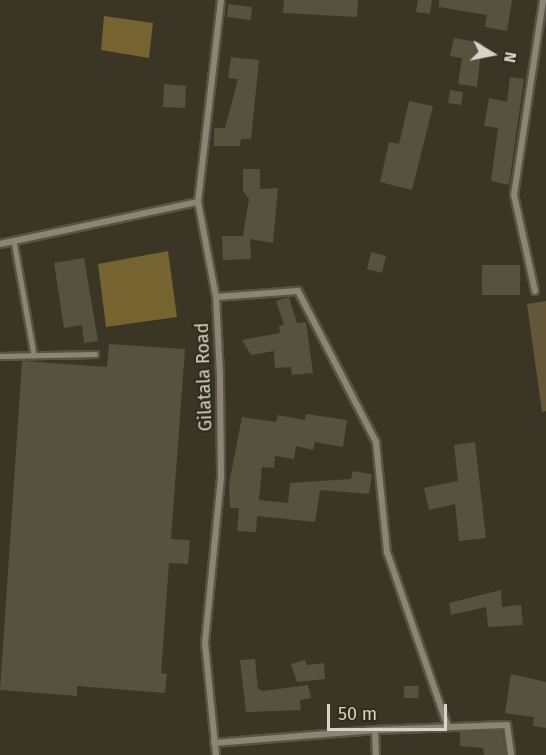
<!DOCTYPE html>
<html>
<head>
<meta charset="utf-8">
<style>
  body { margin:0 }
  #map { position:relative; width:546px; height:755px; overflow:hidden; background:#3b3525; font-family:"Fira Sans",sans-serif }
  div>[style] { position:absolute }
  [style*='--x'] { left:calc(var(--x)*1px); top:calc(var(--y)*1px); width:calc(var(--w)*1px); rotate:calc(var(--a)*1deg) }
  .green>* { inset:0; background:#635737 }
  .water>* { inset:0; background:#756330 }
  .building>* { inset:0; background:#575140 }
  .roads { filter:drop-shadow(2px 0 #585345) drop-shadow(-2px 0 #585345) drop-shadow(0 2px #585345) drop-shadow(0 -2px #585345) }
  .lane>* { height:4.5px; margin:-2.25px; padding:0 2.25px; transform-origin:2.25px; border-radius:2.25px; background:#8c8573 }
  .street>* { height:6px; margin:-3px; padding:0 3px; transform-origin:3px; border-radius:3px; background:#8c8573 }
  span { translate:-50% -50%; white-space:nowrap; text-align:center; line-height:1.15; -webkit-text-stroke:4.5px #312b1b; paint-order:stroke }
  .street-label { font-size:18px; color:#d7d3c9 }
  .north { position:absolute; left:462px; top:24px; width:60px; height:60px; -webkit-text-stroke:4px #312b1b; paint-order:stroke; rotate:100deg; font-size:16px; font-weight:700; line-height:24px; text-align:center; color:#d7d3c9 }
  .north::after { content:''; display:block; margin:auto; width:21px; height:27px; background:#d7d3c9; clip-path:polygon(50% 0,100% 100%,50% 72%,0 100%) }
  .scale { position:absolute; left:327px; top:704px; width:120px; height:27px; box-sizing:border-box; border:3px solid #d7d3c9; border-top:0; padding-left:8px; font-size:18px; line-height:21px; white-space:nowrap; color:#d7d3c9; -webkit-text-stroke:4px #312b1b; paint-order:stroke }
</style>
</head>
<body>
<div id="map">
  <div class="green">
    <i style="clip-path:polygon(546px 301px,546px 411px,542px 412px,527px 304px)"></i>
  </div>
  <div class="water">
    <i style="clip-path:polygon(104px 16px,153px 23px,149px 58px,101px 50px)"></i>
    <i style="clip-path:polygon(168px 251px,177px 317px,106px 327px,98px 264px)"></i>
  </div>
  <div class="building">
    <i style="clip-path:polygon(284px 0,358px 0,357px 17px,283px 13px)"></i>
    <i style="clip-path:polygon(418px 0,432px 0,430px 14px,416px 12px)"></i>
    <i style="clip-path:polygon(439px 0,512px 0,507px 31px,485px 27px,487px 15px,439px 7px)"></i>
    <i style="clip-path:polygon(228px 4px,252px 7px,251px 20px,227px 17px)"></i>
    <i style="clip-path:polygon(454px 38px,482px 43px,477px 87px,458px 84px,462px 58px,450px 56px)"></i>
    <i style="clip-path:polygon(231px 57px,259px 60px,251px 139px,241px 139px,240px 146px,214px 146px,214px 128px,225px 128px,238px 79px,228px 78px)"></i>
    <i style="clip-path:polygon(510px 77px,524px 79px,509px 185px,491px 181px,498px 128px,484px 126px,489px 98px,507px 102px)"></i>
    <i style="clip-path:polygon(164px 84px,186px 86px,185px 108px,163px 107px)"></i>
    <i style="clip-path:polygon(450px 90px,463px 92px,461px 105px,448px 103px)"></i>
    <i style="clip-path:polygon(409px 101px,433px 106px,412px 190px,380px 182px,389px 142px,399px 144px)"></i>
    <i style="clip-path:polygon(243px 169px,260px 169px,260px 189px,278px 188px,273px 243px,250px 239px,251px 259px,223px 260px,222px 236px,243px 236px,249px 199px,243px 191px)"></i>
    <i style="clip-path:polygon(371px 252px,386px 256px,382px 273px,367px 269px)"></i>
    <i style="clip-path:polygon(84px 258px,98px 341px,84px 343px,82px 325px,64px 328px,54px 263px)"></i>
    <i style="clip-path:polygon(482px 265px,520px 265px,520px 295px,482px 295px)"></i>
    <i style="clip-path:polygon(289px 297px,297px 323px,306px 322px,313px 373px,292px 375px,291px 367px,275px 368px,274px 351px,251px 355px,242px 340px,280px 333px,279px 326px,284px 325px,276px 301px)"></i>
    <i style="clip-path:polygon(109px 344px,185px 349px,171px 539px,190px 540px,188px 564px,169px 563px,161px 673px,167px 674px,165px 693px,77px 686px,77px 696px,0 690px,22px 361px,107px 367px)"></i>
    <i style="clip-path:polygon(306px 414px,347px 420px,343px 447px,315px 442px,313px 450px,296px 446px,294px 459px,275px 456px,274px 468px,262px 467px,259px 500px,288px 503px,290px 483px,351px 479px,353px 471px,372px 474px,369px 494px,320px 490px,315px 522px,257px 516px,256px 532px,237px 531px,239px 508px,230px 508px,229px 484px,242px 417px,276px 422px,278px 415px,305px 420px)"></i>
    <i style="clip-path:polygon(475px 442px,486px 538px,459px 541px,455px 504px,429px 510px,424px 488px,458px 481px,454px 445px)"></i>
    <i style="clip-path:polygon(501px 590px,502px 607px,521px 605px,523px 625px,488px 627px,486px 607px,451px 615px,449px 603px)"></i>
    <i style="clip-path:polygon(255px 659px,258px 689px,263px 691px,308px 685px,311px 698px,300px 700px,301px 710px,246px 712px,240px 660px)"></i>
    <i style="clip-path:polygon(305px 660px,307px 665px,324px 663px,325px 679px,297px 682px,291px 664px)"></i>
    <i style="clip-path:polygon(511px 674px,546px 682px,546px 728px,533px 726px,534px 717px,505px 713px)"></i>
    <i style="clip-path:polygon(404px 686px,419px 686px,418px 698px,404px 698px)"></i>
    <i style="clip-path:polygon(502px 730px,506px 755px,484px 755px,483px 748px,460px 746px,460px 732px)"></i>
  </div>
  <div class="roads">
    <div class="lane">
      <i style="--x:14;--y:241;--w:116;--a:80"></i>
      <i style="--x:0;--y:356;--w:95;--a:-1.2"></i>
    </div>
    <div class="street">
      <i style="--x:0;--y:244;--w:202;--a:-12"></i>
      <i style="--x:535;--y:291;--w:98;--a:-102.3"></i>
      <i style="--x:514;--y:195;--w:197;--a:-81.5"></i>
      <i style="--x:216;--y:297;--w:82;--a:-4.2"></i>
      <i style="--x:298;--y:291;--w:170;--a:62.7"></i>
      <i style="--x:376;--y:442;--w:111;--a:84.3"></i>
      <i style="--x:387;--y:552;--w:185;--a:70.8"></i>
      <i style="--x:375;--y:730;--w:132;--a:-2.2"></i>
      <i style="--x:507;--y:725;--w:30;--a:82"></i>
      <i style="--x:214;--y:743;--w:162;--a:-4.6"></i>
      <i style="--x:375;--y:730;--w:25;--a:88"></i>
      <i style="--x:216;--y:755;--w:113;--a:-95.6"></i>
      <i style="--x:205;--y:643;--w:168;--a:-84.5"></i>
      <i style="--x:221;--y:476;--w:101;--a:-90.6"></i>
      <i style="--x:220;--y:375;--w:78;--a:-92.9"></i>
      <i style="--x:216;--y:297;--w:97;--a:-100.7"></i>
      <i style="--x:198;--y:202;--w:203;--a:-83.5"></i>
    </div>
  </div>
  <div class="street-label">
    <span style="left:204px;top:377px;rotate:-92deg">Gilatala Road</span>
  </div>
  <div class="north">N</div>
  <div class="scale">50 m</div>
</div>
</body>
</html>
